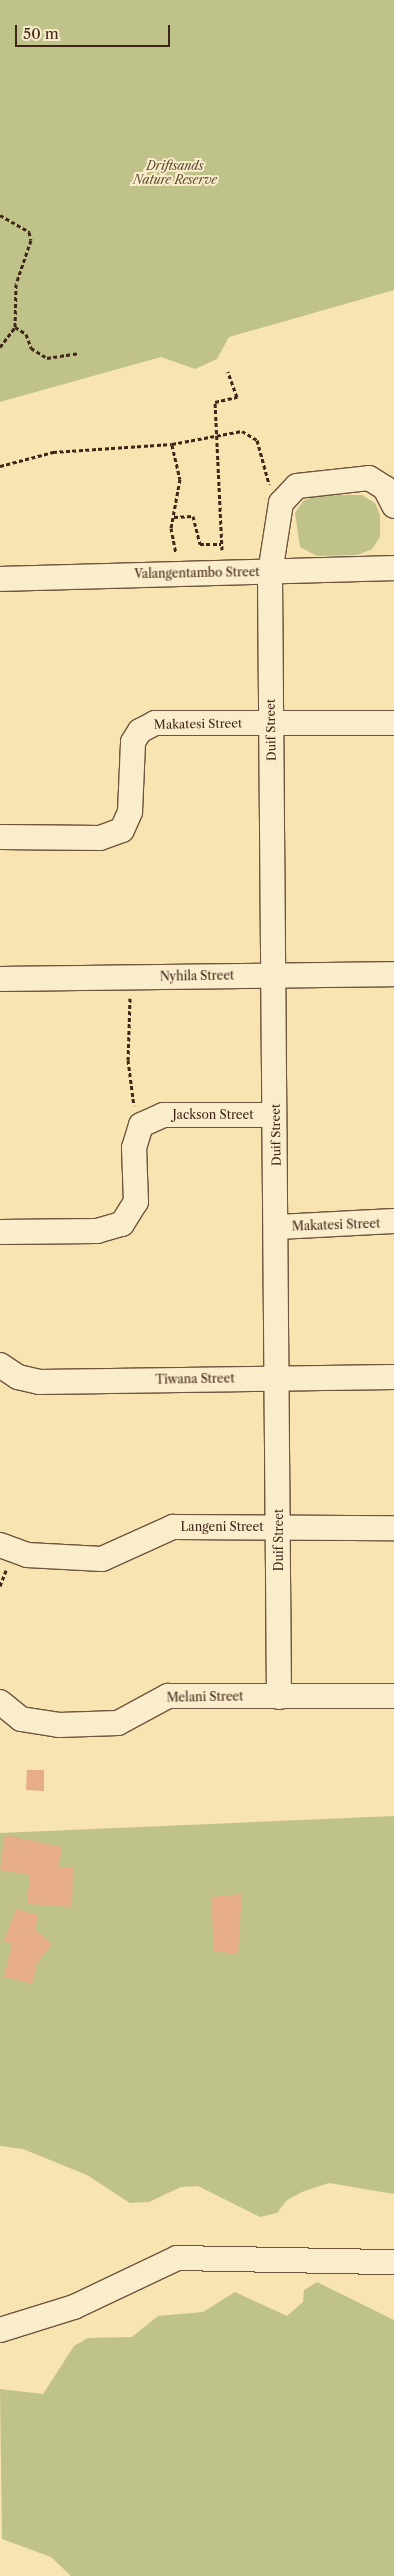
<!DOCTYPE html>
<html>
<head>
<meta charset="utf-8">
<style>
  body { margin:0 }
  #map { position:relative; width:394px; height:2576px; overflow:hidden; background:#f8e4b1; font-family:"Libre Caslon Text",serif }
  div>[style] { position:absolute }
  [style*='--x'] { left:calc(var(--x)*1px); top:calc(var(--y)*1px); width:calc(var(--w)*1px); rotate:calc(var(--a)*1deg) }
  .green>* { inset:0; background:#c0c389 }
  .building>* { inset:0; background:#e6ad87 }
  .path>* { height:3px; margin-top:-1.5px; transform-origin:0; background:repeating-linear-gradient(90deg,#402519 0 4px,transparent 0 6.5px) }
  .roads { filter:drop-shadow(1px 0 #6e553f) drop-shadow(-1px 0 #6e553f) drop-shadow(0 1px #6e553f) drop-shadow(0 -1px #6e553f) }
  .minor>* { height:24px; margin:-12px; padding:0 12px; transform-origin:12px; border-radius:12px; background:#faedcc }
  span { translate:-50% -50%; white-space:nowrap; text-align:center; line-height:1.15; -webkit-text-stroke:4px #faedcc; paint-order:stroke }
  .park-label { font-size:12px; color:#604c35; font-style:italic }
  .street-label { font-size:12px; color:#402519 }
  .scale { position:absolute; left:15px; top:25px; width:155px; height:22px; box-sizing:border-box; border:2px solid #402519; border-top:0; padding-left:6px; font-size:15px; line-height:18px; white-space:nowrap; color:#402519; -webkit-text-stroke:4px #faedcc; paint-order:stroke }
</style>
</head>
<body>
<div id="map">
  <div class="green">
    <i style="clip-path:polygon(0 0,394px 0,394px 290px,229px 337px,217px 359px,195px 369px,161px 357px,0 402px)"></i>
    <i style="clip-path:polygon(317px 495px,362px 495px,375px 503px,380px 515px,380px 537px,372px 549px,358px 555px,317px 556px,300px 547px,295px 513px,303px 501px)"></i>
    <i style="clip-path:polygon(394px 1816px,394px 2194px,329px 2183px,302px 2192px,287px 2200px,277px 2213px,260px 2217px,198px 2186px,181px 2187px,149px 2202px,130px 2203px,87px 2175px,23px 2149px,0 2146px,0 1833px)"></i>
    <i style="clip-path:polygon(317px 2282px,394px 2320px,394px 2576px,71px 2576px,51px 2557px,2px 2539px,0 2389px,43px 2394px,74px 2346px,88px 2338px,132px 2337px,158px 2316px,203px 2312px,235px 2292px,287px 2316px,303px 2302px,304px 2290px)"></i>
  </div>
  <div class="building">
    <i style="clip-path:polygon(27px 1770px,44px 1770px,44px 1791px,26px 1790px)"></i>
    <i style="clip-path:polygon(5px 1835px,62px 1847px,59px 1867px,73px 1868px,72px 1907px,27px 1904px,30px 1875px,0 1870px)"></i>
    <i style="clip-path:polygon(242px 1894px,238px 1954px,214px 1951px,211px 1897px)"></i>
    <i style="clip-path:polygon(16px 1909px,38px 1915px,35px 1930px,52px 1944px,37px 1963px,32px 1984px,4px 1977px,12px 1944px,4px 1941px)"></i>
  </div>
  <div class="path">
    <i style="--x:0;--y:215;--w:34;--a:30"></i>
    <i style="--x:29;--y:232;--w:8;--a:76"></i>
    <i style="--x:31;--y:240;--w:46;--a:108.8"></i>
    <i style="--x:16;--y:284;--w:43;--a:91.3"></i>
    <i style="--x:0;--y:347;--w:25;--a:-53"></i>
    <i style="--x:15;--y:327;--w:13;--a:32"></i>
    <i style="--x:26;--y:334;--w:15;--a:70"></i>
    <i style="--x:31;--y:348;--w:19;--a:32"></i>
    <i style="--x:47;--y:358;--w:31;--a:-9"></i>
    <i style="--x:172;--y:445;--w:35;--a:77"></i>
    <i style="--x:180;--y:479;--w:50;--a:100.4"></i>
    <i style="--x:171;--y:528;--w:26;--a:79"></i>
    <i style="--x:0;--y:466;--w:55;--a:-14.8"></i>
    <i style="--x:53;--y:452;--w:119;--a:-3.8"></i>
    <i style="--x:172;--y:444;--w:71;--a:-10.5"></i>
    <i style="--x:242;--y:431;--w:17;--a:31"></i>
    <i style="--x:257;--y:440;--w:46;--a:74.7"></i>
    <i style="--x:174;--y:517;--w:19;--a:-3"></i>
    <i style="--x:193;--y:516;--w:29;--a:76"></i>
    <i style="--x:200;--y:544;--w:21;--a:0"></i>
    <i style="--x:222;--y:550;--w:148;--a:-92.7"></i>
    <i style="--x:215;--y:402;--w:23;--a:-13"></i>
    <i style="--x:237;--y:397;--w:27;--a:-110"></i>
    <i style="--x:130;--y:998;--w:62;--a:91.8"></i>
    <i style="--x:128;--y:1060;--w:46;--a:82.6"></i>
    <i style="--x:0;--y:1586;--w:17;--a:-69"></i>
  </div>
  <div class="roads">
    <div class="minor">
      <i style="--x:0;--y:579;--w:394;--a:-1.6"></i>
      <i style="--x:0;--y:837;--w:100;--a:0.6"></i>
      <i style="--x:100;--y:838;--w:23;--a:-20"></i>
      <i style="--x:122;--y:830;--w:20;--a:-66"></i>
      <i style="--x:130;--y:812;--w:70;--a:-87.5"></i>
      <i style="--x:133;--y:742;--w:13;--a:-58"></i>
      <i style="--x:140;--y:731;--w:17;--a:-28"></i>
      <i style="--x:155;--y:723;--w:239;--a:0"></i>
      <i style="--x:0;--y:979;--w:394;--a:-0.7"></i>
      <i style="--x:278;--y:1227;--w:116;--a:-3"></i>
      <i style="--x:0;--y:1232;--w:97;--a:-0.6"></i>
      <i style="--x:97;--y:1231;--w:26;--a:-16"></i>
      <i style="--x:122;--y:1224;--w:26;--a:-58"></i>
      <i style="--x:136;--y:1202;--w:54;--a:-92.1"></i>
      <i style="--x:134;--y:1148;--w:24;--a:-73"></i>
      <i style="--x:141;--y:1125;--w:24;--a:-24"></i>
      <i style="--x:163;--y:1115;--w:111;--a:0"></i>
      <i style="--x:0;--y:1365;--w:22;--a:34"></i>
      <i style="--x:18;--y:1377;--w:22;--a:13"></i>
      <i style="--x:39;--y:1382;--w:355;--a:-0.8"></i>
      <i style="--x:0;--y:1545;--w:29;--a:20"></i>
      <i style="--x:27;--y:1555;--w:75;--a:3.1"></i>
      <i style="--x:102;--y:1559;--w:78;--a:-24.3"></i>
      <i style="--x:173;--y:1527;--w:221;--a:0.3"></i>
      <i style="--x:279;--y:1697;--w:1124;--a:-90.46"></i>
      <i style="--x:270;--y:573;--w:71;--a:-81.1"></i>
      <i style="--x:281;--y:503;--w:23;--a:-47"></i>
      <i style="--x:297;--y:486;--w:72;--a:-6.3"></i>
      <i style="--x:369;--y:478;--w:19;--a:32"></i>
      <i style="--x:385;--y:488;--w:20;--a:63"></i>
      <i style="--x:0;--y:1702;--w:27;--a:39"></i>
      <i style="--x:21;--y:1719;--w:38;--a:9"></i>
      <i style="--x:59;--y:1725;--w:59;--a:-1.9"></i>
      <i style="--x:118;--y:1723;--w:57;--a:-28.4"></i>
      <i style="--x:168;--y:1696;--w:226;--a:0"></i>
      <i style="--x:0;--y:2330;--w:77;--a:-17.3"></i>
      <i style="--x:74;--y:2307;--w:114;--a:-25.4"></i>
      <i style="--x:177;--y:2258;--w:217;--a:1.1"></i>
    </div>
  </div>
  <div class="park-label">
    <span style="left:175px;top:173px">Driftsands<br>Nature Reserve</span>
  </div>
  <div class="street-label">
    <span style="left:197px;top:573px;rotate:-1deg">Valangentambo Street</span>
    <span style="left:198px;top:724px;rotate:-1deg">Makatesi Street</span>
    <span style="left:271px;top:730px;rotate:-91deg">Duif Street</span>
    <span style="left:197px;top:976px;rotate:-1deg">Nyhila Street</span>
    <span style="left:213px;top:1115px">Jackson Street</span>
    <span style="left:276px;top:1135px;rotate:-91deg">Duif Street</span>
    <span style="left:336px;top:1225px;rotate:-2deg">Makatesi Street</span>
    <span style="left:195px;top:1379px;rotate:-1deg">Tiwana Street</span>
    <span style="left:222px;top:1527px">Langeni Street</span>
    <span style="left:279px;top:1540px;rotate:-90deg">Duif Street</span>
    <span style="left:205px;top:1697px;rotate:-1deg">Melani Street</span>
  </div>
  <div class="scale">50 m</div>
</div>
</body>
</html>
